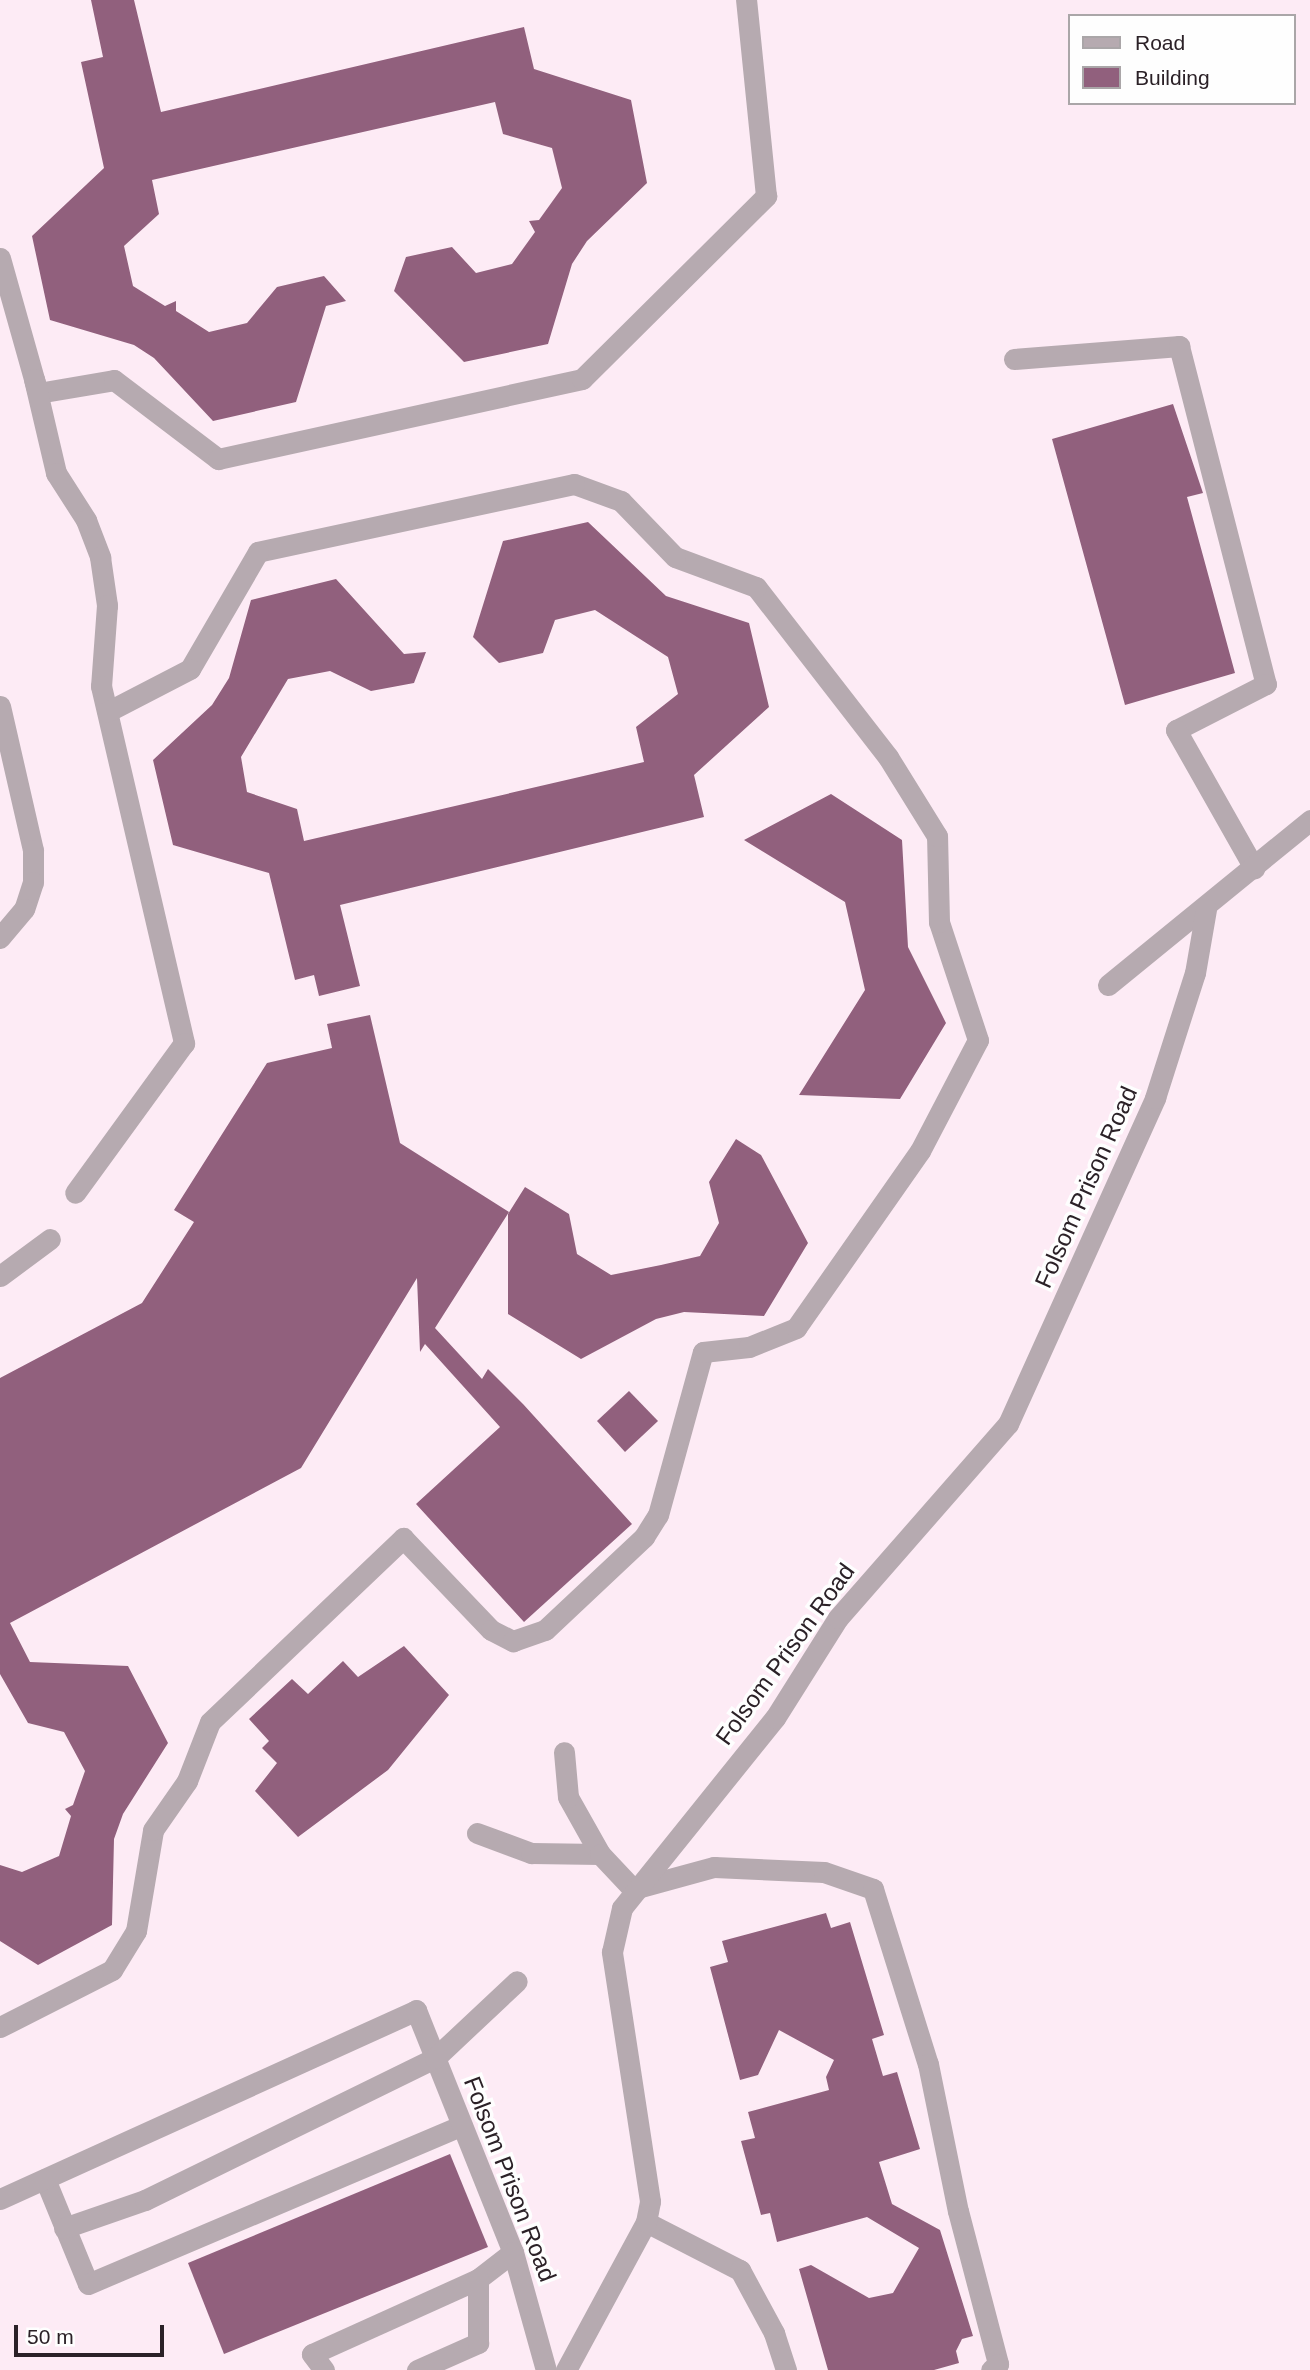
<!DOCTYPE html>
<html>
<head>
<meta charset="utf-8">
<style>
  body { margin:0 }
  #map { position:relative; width:1310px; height:2370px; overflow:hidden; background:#fdebf5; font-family:Arial,sans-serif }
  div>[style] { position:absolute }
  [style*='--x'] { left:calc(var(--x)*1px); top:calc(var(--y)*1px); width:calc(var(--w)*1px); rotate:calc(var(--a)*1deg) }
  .building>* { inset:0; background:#91607d }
  .minor>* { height:21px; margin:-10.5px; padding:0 10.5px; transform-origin:10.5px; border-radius:10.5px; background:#b6aab0 }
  span { translate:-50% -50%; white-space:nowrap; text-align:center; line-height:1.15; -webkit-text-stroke:7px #fefefe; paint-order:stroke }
  .street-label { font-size:24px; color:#2b2127 }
  .legend { position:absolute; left:1068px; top:14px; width:228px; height:91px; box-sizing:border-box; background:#fefefe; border:2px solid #aaa6a8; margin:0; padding:9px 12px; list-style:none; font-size:21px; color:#2b2127 }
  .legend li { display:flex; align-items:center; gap:14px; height:35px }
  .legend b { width:35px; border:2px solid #aaa6a8 }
  .scale { position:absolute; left:14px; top:2325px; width:150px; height:32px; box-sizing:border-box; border:4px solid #2b2127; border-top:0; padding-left:9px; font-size:21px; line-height:24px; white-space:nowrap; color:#2b2127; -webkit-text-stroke:5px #fefefe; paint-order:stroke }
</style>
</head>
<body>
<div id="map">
  <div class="building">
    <i style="clip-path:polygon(91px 0,134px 0,161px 112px,524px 27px,534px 69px,631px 100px,647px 183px,587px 241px,572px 264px,548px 344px,464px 362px,394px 291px,406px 257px,452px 247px,476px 273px,512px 264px,535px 232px,529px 221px,539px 220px,562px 188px,552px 148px,503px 134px,495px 102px,152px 180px,159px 214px,124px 246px,133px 286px,165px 306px,176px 301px,176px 311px,209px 332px,247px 323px,277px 287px,324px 276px,346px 301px,326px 306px,296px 402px,213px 421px,154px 358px,134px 345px,50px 320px,32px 236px,104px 168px,81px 62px,103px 57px)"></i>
    <i style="clip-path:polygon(1173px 404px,1203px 493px,1187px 497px,1235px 673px,1125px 705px,1052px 439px)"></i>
    <i style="clip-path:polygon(588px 522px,666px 596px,749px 623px,769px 707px,694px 775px,704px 817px,340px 905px,360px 986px,319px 996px,314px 975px,295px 980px,269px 873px,173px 845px,153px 760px,212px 705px,229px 678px,251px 600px,336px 579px,404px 654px,426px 652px,414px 683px,371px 691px,330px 671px,288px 679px,241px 757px,247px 792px,297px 809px,304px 841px,644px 762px,636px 727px,678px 694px,668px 657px,595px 610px,555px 620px,543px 653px,499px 663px,473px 637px,503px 541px)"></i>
    <i style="clip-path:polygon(831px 794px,902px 840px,908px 947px,946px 1023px,900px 1099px,799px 1095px,865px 990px,845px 902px,744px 840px)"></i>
    <i style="clip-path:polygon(370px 1015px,400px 1143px,509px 1212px,435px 1328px,482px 1379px,488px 1369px,523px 1404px,632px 1524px,524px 1622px,416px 1504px,500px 1427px,425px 1344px,420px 1352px,417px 1278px,301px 1468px,10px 1623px,30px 1662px,128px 1666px,168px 1743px,123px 1814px,114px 1839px,112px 1925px,38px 1965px,0 1941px,0 1865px,22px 1872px,59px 1856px,71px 1816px,65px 1809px,73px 1805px,85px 1771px,64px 1732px,28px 1723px,0 1674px,0 1378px,142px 1303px,194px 1222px,174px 1210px,267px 1063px,332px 1048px,327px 1024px)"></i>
    <i style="clip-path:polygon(736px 1139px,761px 1155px,808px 1243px,764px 1316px,684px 1312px,656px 1319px,581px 1359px,508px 1314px,508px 1214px,525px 1187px,569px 1214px,577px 1254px,611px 1275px,661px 1265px,700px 1256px,719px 1223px,709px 1182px)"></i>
    <i style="clip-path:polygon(629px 1391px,658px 1421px,625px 1452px,597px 1421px)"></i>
    <i style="clip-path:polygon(404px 1646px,449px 1695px,388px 1770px,298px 1837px,255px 1791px,277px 1763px,262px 1748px,269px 1741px,249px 1719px,292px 1679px,308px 1694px,343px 1661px,358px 1677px)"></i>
    <i style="clip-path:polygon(826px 1913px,831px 1928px,850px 1922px,884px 2035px,872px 2039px,883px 2076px,897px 2072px,920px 2149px,879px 2162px,892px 2204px,940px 2230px,973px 2336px,962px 2339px,956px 2351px,959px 2363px,934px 2370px,828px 2370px,799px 2269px,811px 2265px,869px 2298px,893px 2293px,919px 2248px,867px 2217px,777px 2242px,770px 2213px,761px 2215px,741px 2141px,755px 2138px,748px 2112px,829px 2090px,826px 2077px,834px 2060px,779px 2030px,758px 2075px,740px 2080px,710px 1967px,728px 1962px,722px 1941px)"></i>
    <i style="clip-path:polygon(450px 2154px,488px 2247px,224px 2354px,188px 2263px)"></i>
  </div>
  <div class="minor">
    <i style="--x:0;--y:258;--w:140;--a:74.3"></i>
    <i style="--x:38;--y:393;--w:77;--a:-9.7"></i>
    <i style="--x:114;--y:380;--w:131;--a:37.2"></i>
    <i style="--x:218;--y:459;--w:373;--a:-12.4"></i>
    <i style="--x:582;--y:379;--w:260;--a:-44.8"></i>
    <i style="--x:766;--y:196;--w:197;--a:-95.8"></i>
    <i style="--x:1014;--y:359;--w:166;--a:-4.5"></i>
    <i style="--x:1179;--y:346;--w:349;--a:75.6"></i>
    <i style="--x:1266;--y:684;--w:101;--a:152.9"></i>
    <i style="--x:1176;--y:730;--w:159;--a:60.5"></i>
    <i style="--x:34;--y:379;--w:97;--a:76.8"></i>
    <i style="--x:56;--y:473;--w:56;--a:57.4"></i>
    <i style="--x:86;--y:520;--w:40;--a:69"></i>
    <i style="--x:100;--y:557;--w:49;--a:81.7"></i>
    <i style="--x:107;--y:605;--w:81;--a:94.2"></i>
    <i style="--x:101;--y:686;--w:367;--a:76.9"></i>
    <i style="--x:184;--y:1043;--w:185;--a:126"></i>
    <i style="--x:0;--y:706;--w:148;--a:77.1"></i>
    <i style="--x:33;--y:850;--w:32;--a:90"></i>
    <i style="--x:33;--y:882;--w:28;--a:108"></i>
    <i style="--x:24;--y:909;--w:38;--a:130"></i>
    <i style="--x:1108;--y:985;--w:261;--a:-39.2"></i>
    <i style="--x:0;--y:1276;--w:62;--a:-36.5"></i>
    <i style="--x:477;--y:1833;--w:58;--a:20.3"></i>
    <i style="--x:531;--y:1853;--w:69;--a:0.8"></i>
    <i style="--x:600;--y:1854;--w:65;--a:-119.3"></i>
    <i style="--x:568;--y:1797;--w:45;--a:-95.1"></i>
    <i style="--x:600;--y:1854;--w:48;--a:46.7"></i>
    <i style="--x:633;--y:1889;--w:84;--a:-15.2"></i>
    <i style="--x:714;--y:1867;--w:110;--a:2.6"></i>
    <i style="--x:824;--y:1872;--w:52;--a:19.1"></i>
    <i style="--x:873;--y:1889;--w:183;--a:72.6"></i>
    <i style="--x:928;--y:2064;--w:150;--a:78.5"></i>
    <i style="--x:958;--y:2211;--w:158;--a:75.3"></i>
    <i style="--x:998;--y:2364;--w:9;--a:139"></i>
    <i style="--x:0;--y:2027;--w:126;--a:-27"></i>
    <i style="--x:112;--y:1970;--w:46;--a:-58.4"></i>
    <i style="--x:136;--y:1931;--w:102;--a:-80.4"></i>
    <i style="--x:153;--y:1830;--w:60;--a:-55.2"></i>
    <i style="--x:187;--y:1781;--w:63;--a:-68.7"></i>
    <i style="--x:210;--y:1722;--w:267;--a:-43.6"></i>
    <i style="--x:403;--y:1538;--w:127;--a:46.3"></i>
    <i style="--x:491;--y:1630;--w:25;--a:27"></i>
    <i style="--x:513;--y:1641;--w:34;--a:-19"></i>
    <i style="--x:545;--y:1630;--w:136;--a:-43.2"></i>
    <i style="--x:644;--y:1537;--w:26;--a:-58"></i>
    <i style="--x:658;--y:1515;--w:169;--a:-74.6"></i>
    <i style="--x:703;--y:1352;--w:46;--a:-6.2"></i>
    <i style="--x:749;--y:1347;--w:51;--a:-22"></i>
    <i style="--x:796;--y:1328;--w:216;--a:-55"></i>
    <i style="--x:920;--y:1151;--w:125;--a:-62.4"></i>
    <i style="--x:978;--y:1040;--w:124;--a:-108.3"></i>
    <i style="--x:939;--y:922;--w:86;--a:-91.3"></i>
    <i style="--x:937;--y:836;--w:93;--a:-121.8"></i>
    <i style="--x:888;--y:757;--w:215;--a:-127.8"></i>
    <i style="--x:756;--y:587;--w:86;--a:-159.7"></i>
    <i style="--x:675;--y:557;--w:78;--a:-134"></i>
    <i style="--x:621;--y:501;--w:50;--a:-160.1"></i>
    <i style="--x:574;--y:484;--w:323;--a:167.9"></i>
    <i style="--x:258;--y:552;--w:135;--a:120.2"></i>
    <i style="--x:190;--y:669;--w:93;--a:152.6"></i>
    <i style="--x:45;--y:2179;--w:113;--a:67.7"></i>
    <i style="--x:88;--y:2284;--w:406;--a:-23"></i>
    <i style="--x:0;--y:2199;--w:457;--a:-24.4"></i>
    <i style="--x:416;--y:2010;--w:261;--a:68.2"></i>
    <i style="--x:513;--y:2252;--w:123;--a:74.4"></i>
    <i style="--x:646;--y:2222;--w:106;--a:27.1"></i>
    <i style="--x:740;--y:2270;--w:72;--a:61.6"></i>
    <i style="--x:774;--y:2333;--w:39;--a:72"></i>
    <i style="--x:64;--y:2228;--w:86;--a:-19.1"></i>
    <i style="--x:145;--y:2200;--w:323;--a:-26.1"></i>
    <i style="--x:435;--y:2058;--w:112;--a:-43.2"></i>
    <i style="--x:324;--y:2370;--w:20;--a:-127"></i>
    <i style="--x:312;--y:2354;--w:182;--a:-24.3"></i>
    <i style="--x:478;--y:2279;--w:44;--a:-37.6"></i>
    <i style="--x:417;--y:2370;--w:67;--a:-23.9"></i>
    <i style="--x:478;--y:2343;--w:64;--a:-90"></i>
    <i style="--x:566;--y:2370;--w:168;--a:-61.6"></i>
    <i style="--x:646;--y:2222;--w:21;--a:-79"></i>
    <i style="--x:650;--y:2201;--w:252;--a:-98.7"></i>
    <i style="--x:612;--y:1952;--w:45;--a:-77.2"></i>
    <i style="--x:622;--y:1908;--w:244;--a:-51.2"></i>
    <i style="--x:775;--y:1718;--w:118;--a:-57.8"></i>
    <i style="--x:838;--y:1618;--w:258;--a:-48.8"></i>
    <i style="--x:1008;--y:1424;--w:358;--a:-65.7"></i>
    <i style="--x:1155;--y:1098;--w:131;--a:-72.3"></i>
    <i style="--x:1195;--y:973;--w:65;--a:-80.2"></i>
  </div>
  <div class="street-label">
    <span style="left:1086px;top:1187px;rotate:-66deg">Folsom Prison Road</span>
    <span style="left:785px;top:1654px;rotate:-54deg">Folsom Prison Road</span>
    <span style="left:510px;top:2179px;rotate:69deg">Folsom Prison Road</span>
  </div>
  <ul class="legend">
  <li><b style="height:9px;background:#b6aab0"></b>Road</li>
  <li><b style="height:19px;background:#91607d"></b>Building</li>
  </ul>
  <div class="scale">50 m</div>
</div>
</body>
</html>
